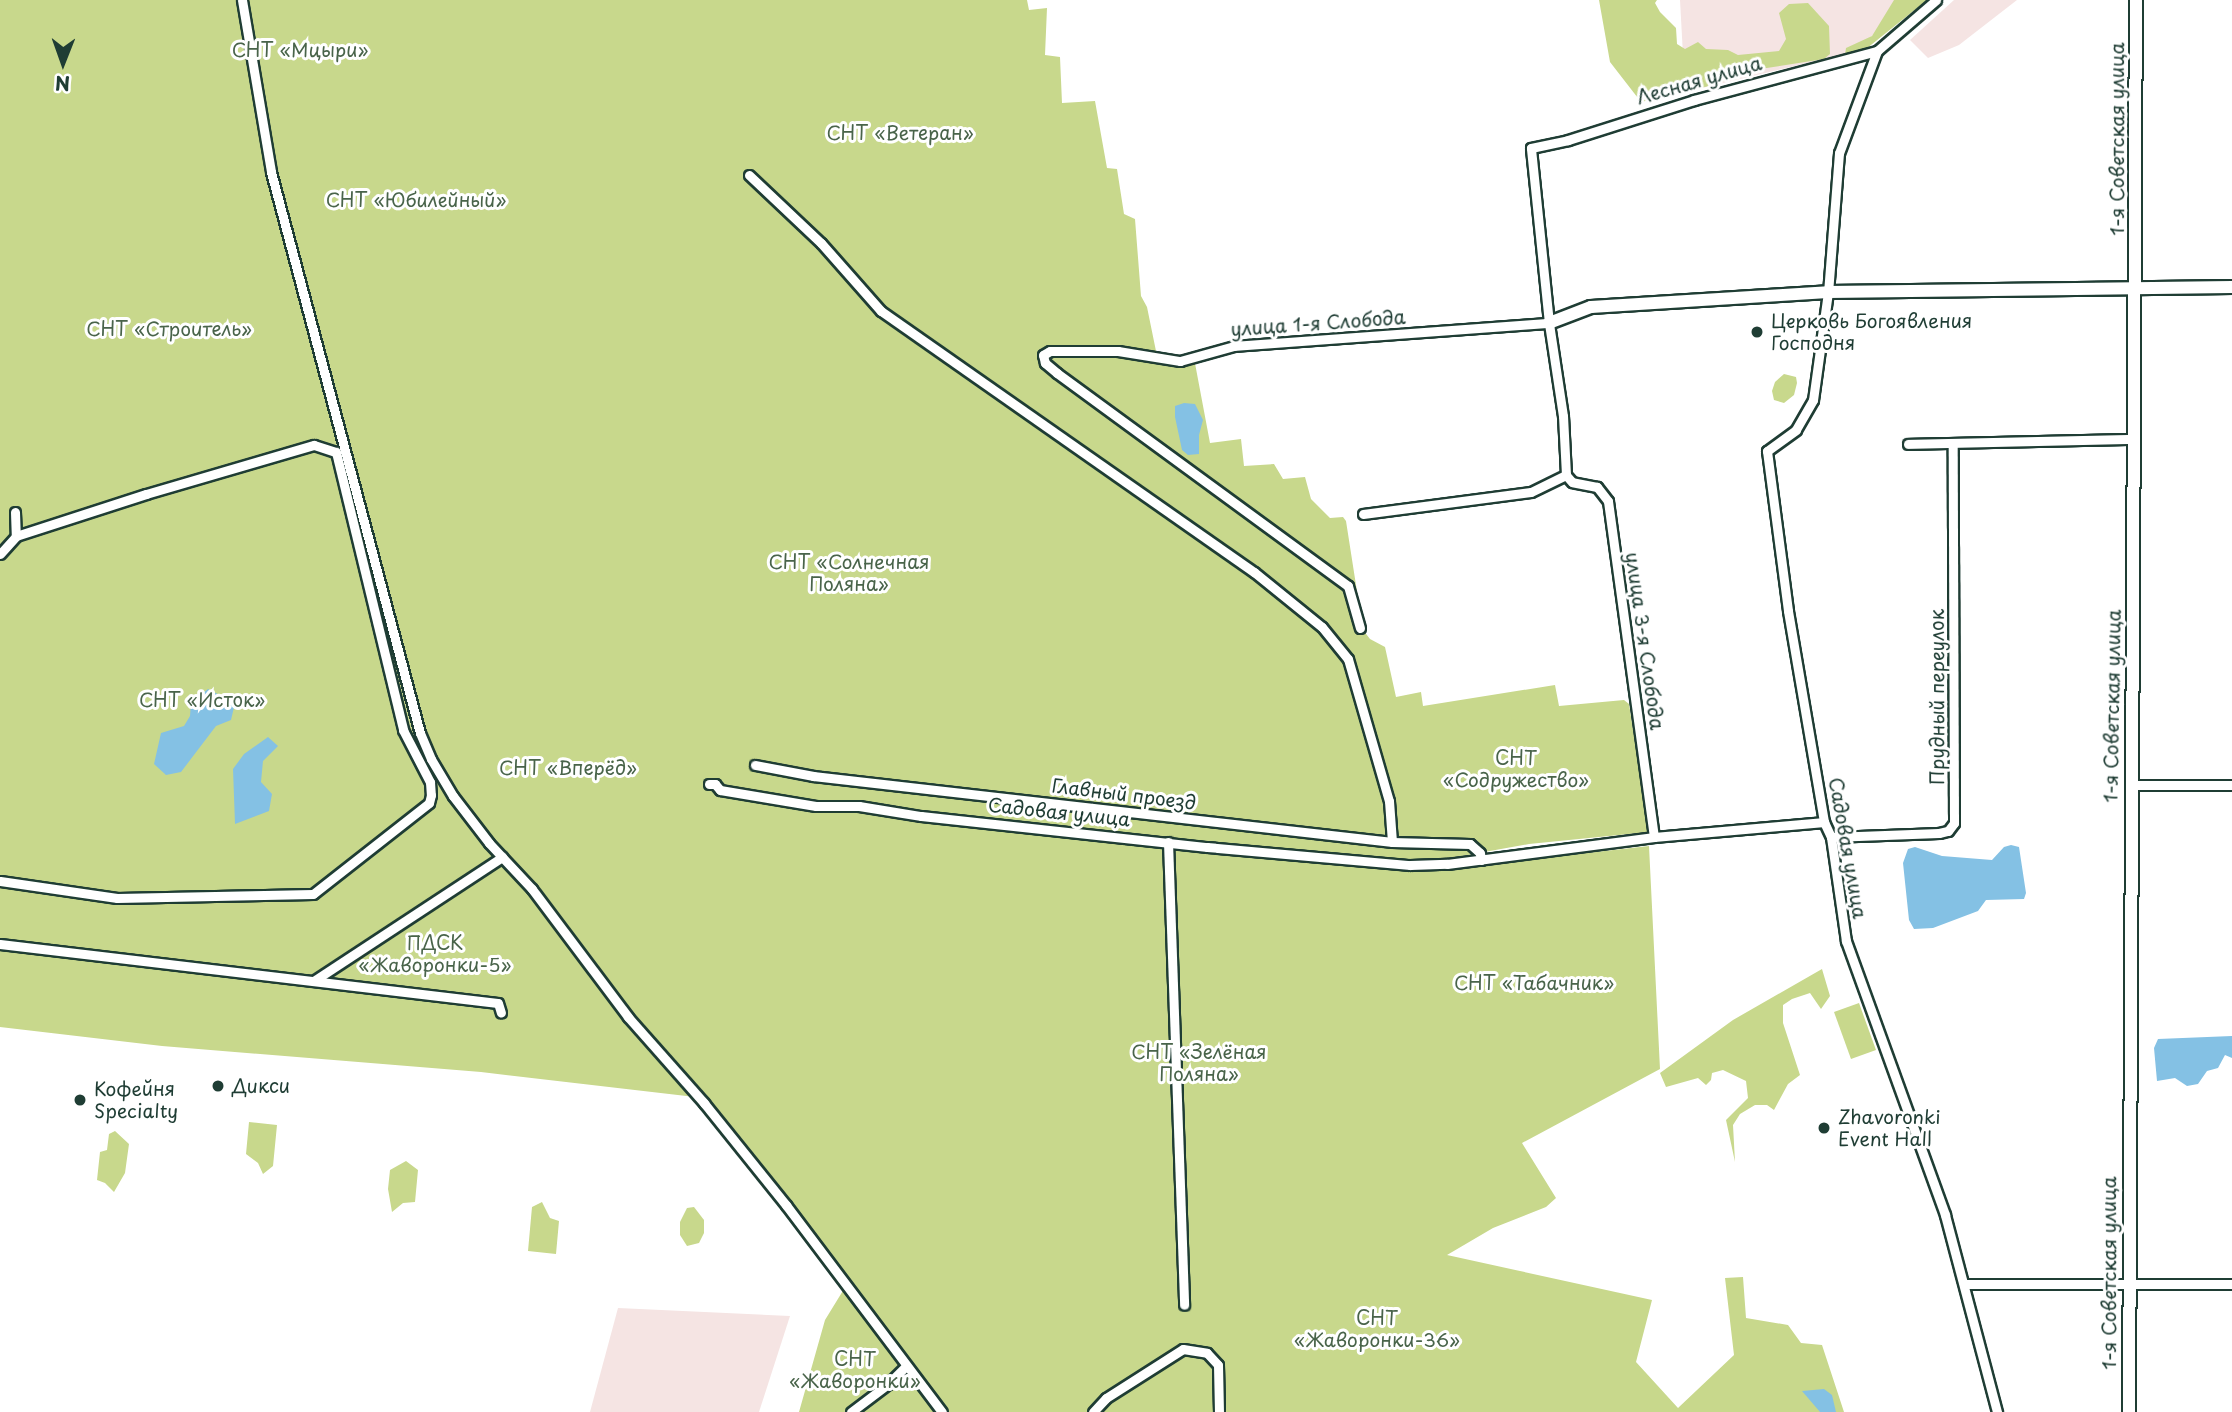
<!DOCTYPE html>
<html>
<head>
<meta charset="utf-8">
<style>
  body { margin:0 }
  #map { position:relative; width:2232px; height:1412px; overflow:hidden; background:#fff; font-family:"Playpen Sans",sans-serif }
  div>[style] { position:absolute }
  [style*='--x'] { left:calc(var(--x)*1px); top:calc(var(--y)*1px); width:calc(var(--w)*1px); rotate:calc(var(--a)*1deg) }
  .built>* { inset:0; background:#f5e4e3 }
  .green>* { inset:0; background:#c8d88c }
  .water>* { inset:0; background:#84c1e4 }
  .roads { filter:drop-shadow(2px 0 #1f3d34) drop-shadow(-2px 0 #1f3d34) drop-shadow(0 2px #1f3d34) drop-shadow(0 -2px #1f3d34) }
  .minor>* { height:9px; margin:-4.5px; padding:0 4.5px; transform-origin:4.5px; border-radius:4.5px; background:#fff }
  .tertiary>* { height:12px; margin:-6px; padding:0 6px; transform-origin:6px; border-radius:6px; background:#fff }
  .secondary>* { height:12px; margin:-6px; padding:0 6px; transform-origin:6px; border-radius:6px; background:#fff }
  .dots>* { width:19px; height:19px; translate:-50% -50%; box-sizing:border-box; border:4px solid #fff; border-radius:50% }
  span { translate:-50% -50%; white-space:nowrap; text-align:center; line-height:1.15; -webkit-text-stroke:6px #fff; paint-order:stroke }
  .park-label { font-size:19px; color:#49644a }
  .street-label { font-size:19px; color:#1f3d34 }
  .poi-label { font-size:19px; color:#1f3d34 }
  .left { translate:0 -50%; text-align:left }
  .north { position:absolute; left:28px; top:28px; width:70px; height:70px; -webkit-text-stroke:5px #fff; paint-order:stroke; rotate:181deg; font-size:19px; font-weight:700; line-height:28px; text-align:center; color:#1f3d34 }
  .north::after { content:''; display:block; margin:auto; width:24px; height:32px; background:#1f3d34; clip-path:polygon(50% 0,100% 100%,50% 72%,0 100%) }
</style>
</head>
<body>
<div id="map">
  <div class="built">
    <i style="clip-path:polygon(1680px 0,1920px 0,1849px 53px,1685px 92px)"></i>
    <i style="clip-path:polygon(1954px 0,2017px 0,1959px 45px,1928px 58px,1910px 40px)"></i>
    <i style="clip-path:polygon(618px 1308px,790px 1316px,759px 1412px,590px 1412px)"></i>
  </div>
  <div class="green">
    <i style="clip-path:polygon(0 0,1027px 0,1029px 10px,1047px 8px,1045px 55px,1060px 57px,1062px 103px,1095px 101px,1107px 168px,1117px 169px,1124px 214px,1135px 219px,1141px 296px,1147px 307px,1157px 356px,1194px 358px,1210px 443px,1241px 439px,1244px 466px,1274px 464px,1283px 479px,1305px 477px,1311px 499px,1330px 518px,1343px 517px,1346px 521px,1363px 630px,1370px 639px,1385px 647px,1396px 697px,1421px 692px,1423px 706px,1555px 685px,1559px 706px,1624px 700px,1629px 704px,1649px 832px,1529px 844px,1412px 865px,1433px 870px,1649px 846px,1660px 1069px,1522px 1143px,1556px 1198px,1546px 1207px,1493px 1228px,1447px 1255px,1652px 1300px,1636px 1362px,1678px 1408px,1734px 1355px,1725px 1278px,1743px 1277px,1746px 1318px,1788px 1325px,1801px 1343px,1822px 1345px,1844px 1412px,799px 1412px,825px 1320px,844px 1289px,695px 1097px,481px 1072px,162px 1046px,0 1027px)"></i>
    <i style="clip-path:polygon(1599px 0,1657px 0,1655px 3px,1660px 12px,1676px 28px,1677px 44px,1685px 49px,1698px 42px,1706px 49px,1728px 50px,1738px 55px,1779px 51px,1786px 39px,1779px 13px,1789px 4px,1808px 3px,1829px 26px,1830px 54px,1824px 59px,1760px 69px,1709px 86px,1641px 102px,1610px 62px)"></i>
    <i style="clip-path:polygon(1894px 0,1927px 0,1866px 49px,1845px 55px,1846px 48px,1872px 36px)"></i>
    <i style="clip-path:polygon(1784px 374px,1796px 377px,1797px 383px,1794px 395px,1784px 403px,1774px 400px,1772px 391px,1775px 382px)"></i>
    <i style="clip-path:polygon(1822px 969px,1830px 996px,1821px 1009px,1810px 993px,1792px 999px,1783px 1005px,1783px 1023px,1800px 1075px,1788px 1084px,1774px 1110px,1767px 1105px,1755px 1105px,1740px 1114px,1733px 1125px,1735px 1162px,1726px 1120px,1748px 1098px,1746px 1081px,1723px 1070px,1712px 1073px,1711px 1080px,1706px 1085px,1698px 1078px,1666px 1087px,1660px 1073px,1733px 1020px)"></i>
    <i style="clip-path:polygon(1859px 1003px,1876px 1050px,1851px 1059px,1834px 1012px)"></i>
    <i style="clip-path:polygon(249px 1122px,277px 1125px,273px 1166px,263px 1174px,258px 1163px,246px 1154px)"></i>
    <i style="clip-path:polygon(115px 1131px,129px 1144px,125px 1173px,114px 1192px,105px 1183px,97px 1180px,100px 1152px,107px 1150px,109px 1134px)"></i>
    <i style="clip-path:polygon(406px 1161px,418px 1170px,415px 1202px,403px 1203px,392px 1212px,388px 1189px,390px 1170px)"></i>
    <i style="clip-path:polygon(542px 1202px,550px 1218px,559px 1221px,556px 1254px,528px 1251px,532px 1207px)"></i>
    <i style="clip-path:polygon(694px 1207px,704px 1220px,704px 1233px,699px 1243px,687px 1246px,680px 1235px,680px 1222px,687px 1208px)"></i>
  </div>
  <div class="water">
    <i style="clip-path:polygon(1184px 403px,1195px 404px,1203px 420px,1199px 435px,1199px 454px,1188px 455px,1182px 450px,1175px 417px,1175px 406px)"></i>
    <i style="clip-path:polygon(208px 689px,235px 703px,231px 720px,216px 726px,181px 772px,166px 775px,154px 764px,161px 733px,184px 726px,190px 716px,191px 703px)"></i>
    <i style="clip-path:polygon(268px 737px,278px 746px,263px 761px,261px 782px,272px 794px,269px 811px,235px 824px,233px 769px,244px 754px)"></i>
    <i style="clip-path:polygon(2011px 845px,2019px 847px,2026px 893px,2024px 899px,1986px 900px,1978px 911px,1933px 928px,1914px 929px,1909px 920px,1903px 863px,1908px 849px,1915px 847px,1942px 856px,1992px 860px,2004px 847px)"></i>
    <i style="clip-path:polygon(2232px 1036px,2232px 1058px,2225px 1055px,2218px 1068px,2207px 1071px,2198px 1084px,2187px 1086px,2175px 1078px,2157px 1081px,2154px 1048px,2158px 1039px)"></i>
    <i style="clip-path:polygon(1824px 1389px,1832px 1395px,1836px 1412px,1820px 1412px,1802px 1391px)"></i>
  </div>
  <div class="roads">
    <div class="minor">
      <i style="--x:242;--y:0;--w:174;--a:80.4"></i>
      <i style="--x:271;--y:172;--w:580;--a:75.13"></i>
      <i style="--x:420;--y:733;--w:28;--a:67"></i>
      <i style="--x:431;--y:759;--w:43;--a:59.3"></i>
      <i style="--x:453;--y:796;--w:59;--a:52.5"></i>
      <i style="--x:489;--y:843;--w:63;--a:46.9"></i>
      <i style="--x:532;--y:889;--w:160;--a:53.1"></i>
      <i style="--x:628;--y:1017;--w:115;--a:48.5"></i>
      <i style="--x:704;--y:1103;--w:131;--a:51.2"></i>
      <i style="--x:786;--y:1205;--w:259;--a:53"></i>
      <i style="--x:1877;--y:51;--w:109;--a:110.4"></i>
      <i style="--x:1839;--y:153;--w:139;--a:94.5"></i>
      <i style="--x:1828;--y:292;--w:109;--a:97.9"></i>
      <i style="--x:1813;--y:400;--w:34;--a:120"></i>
      <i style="--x:1796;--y:430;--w:36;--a:144"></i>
      <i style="--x:1767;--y:451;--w:161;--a:82.5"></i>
      <i style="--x:1788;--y:611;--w:214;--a:80.3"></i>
      <i style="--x:1824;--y:822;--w:17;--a:65"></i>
      <i style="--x:1831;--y:837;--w:105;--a:81.8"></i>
      <i style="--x:1846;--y:941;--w:291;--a:70.1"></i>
      <i style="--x:1945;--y:1215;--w:204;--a:75.2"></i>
      <i style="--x:749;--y:175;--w:99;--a:43.4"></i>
      <i style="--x:821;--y:243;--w:91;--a:48.6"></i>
      <i style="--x:881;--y:311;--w:455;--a:35"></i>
      <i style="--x:1254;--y:572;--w:87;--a:39"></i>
      <i style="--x:1322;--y:627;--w:41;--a:50.9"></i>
      <i style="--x:1348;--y:659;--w:148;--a:73.9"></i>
      <i style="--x:1389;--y:801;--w:41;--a:85.8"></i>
      <i style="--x:1908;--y:444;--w:226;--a:-1.3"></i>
      <i style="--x:15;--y:512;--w:24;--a:88"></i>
      <i style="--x:1363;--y:514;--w:169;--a:-7.5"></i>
      <i style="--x:1531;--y:492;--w:39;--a:-26"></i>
      <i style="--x:0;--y:554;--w:24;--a:-48"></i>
      <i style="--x:16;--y:536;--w:137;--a:-17.9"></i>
      <i style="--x:146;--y:494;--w:175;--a:-16.3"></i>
      <i style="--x:314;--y:445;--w:23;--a:18"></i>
      <i style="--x:336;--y:452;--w:286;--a:76.4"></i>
      <i style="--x:403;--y:730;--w:59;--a:62.6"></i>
      <i style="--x:430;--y:782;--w:13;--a:86"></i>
      <i style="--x:431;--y:795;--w:8;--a:104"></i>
      <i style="--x:429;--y:803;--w:147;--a:141.9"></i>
      <i style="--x:313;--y:894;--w:196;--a:178.8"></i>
      <i style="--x:117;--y:898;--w:118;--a:-171.7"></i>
      <i style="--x:1360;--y:628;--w:44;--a:-105.9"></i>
      <i style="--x:1348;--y:586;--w:361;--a:-143.8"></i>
      <i style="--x:1057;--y:373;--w:16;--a:-140"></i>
      <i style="--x:1045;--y:363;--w:8;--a:-104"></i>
      <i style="--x:1043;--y:355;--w:8;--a:-30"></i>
      <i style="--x:1050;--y:351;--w:68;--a:0"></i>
      <i style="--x:1118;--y:351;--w:63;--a:9.2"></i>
      <i style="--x:1180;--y:361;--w:56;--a:-15.5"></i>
      <i style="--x:1234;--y:346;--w:316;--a:-4.2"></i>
      <i style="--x:755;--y:765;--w:59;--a:10.7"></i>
      <i style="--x:813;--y:776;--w:583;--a:6.5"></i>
      <i style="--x:1392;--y:842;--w:78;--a:1.5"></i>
      <i style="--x:1470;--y:844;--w:13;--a:42"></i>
      <i style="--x:1480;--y:853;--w:7;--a:82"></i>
      <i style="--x:709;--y:784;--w:6;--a:0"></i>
      <i style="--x:715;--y:784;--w:8;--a:50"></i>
      <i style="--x:720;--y:790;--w:97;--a:9.5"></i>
      <i style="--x:816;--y:806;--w:43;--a:0"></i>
      <i style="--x:859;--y:806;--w:63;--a:9.2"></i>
      <i style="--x:921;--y:816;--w:288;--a:6.2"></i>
      <i style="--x:1207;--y:847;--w:204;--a:5.1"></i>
      <i style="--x:1410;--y:865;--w:37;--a:-2"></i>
      <i style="--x:1447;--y:864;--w:209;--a:-7.4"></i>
      <i style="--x:1654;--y:837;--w:171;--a:-5"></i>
      <i style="--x:2130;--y:785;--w:102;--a:0"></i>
      <i style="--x:1654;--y:837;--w:339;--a:-97.8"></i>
      <i style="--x:1608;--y:501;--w:18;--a:-128"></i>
      <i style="--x:1597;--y:487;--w:25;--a:-169"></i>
      <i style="--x:1572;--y:482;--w:9;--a:-131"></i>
      <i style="--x:1566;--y:475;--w:59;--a:-92.9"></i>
      <i style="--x:1563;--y:416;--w:94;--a:-98.6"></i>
      <i style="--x:1549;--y:323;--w:176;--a:-95.9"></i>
      <i style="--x:1531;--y:148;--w:38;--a:-12"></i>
      <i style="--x:1568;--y:140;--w:132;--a:-17.6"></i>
      <i style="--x:1694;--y:100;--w:189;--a:-15"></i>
      <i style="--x:1877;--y:51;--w:78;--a:-40.8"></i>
      <i style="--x:1831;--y:837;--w:108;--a:-2.1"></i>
      <i style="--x:1939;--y:833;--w:9;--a:-13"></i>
      <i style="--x:1948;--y:831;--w:10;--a:-53"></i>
      <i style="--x:1954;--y:823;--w:380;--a:-90.2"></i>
      <i style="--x:1168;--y:842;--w:463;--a:88"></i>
      <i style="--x:0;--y:944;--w:501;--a:6.76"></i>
      <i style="--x:498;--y:1003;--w:10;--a:73"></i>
      <i style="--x:315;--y:980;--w:224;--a:-33.3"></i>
      <i style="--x:1964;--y:1284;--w:268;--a:0"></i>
      <i style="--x:851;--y:1412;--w:46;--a:-37.1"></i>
      <i style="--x:888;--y:1384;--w:25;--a:-45"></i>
      <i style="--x:1093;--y:1412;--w:19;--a:-47"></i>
      <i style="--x:1106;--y:1398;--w:91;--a:-32.5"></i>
      <i style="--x:1183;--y:1349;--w:24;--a:9"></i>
      <i style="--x:1207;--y:1353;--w:16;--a:47"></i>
      <i style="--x:1218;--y:1365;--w:47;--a:88.8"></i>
    </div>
    <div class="tertiary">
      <i style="--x:1549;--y:323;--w:45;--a:-20.9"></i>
      <i style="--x:1591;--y:307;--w:237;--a:-3.6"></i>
      <i style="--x:1828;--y:292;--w:404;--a:-0.7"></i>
    </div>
    <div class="secondary">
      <i style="--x:2129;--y:1412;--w:1412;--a:-89.72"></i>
    </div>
  </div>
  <div class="dots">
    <i style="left:1757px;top:332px;background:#1f3d34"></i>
    <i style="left:218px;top:1086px;background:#1f3d34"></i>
    <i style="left:80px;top:1100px;background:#1f3d34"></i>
    <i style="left:1824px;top:1128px;background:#1f3d34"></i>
  </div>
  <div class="park-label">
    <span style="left:300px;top:50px">СНТ «Мцыри»</span>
    <span style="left:900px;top:133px">СНТ «Ветеран»</span>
    <span style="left:416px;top:200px">СНТ «Юбилейный»</span>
    <span style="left:169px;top:329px">СНТ «Строитель»</span>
    <span style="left:849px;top:573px">СНТ «Солнечная<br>Поляна»</span>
    <span style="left:202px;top:700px">СНТ «Исток»</span>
    <span style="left:1516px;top:769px">СНТ<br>«Содружество»</span>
    <span style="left:568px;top:768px">СНТ «Вперёд»</span>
    <span style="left:435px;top:954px">ПДСК<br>«Жаворонки-5»</span>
    <span style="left:1534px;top:983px">СНТ «Табачник»</span>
    <span style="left:1199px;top:1063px">СНТ «Зелёная<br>Поляна»</span>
    <span style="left:1377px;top:1329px">СНТ<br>«Жаворонки-36»</span>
    <span style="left:855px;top:1370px">СНТ<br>«Жаворонки»</span>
  </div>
  <div class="street-label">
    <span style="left:1699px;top:80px;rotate:-16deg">Лесная улица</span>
    <span style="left:2117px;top:139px;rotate:-90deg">1-я Советская улица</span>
    <span style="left:1318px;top:323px;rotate:-4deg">улица 1-я Слобода</span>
    <span style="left:1645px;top:641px;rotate:82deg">улица 3-я Слобода</span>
    <span style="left:1937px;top:697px;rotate:-90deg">Прудный переулок</span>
    <span style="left:2112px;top:706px;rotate:-89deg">1-я Советская улица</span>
    <span style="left:1124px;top:794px;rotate:7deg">Главный проезд</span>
    <span style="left:1059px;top:812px;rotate:6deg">Садовая улица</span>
    <span style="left:1848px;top:848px;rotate:80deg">Садовая улица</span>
    <span style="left:2109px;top:1273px;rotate:-90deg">1-я Советская улица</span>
  </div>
  <div class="poi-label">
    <span class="left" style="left:1771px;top:332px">Церковь Богоявления<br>Господня</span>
    <span class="left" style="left:232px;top:1086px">Дикси</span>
    <span class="left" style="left:94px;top:1100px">Кофейня<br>Specialty</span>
    <span class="left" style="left:1838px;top:1128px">Zhavoronki<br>Event Hall</span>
  </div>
  <div class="north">N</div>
</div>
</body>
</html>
